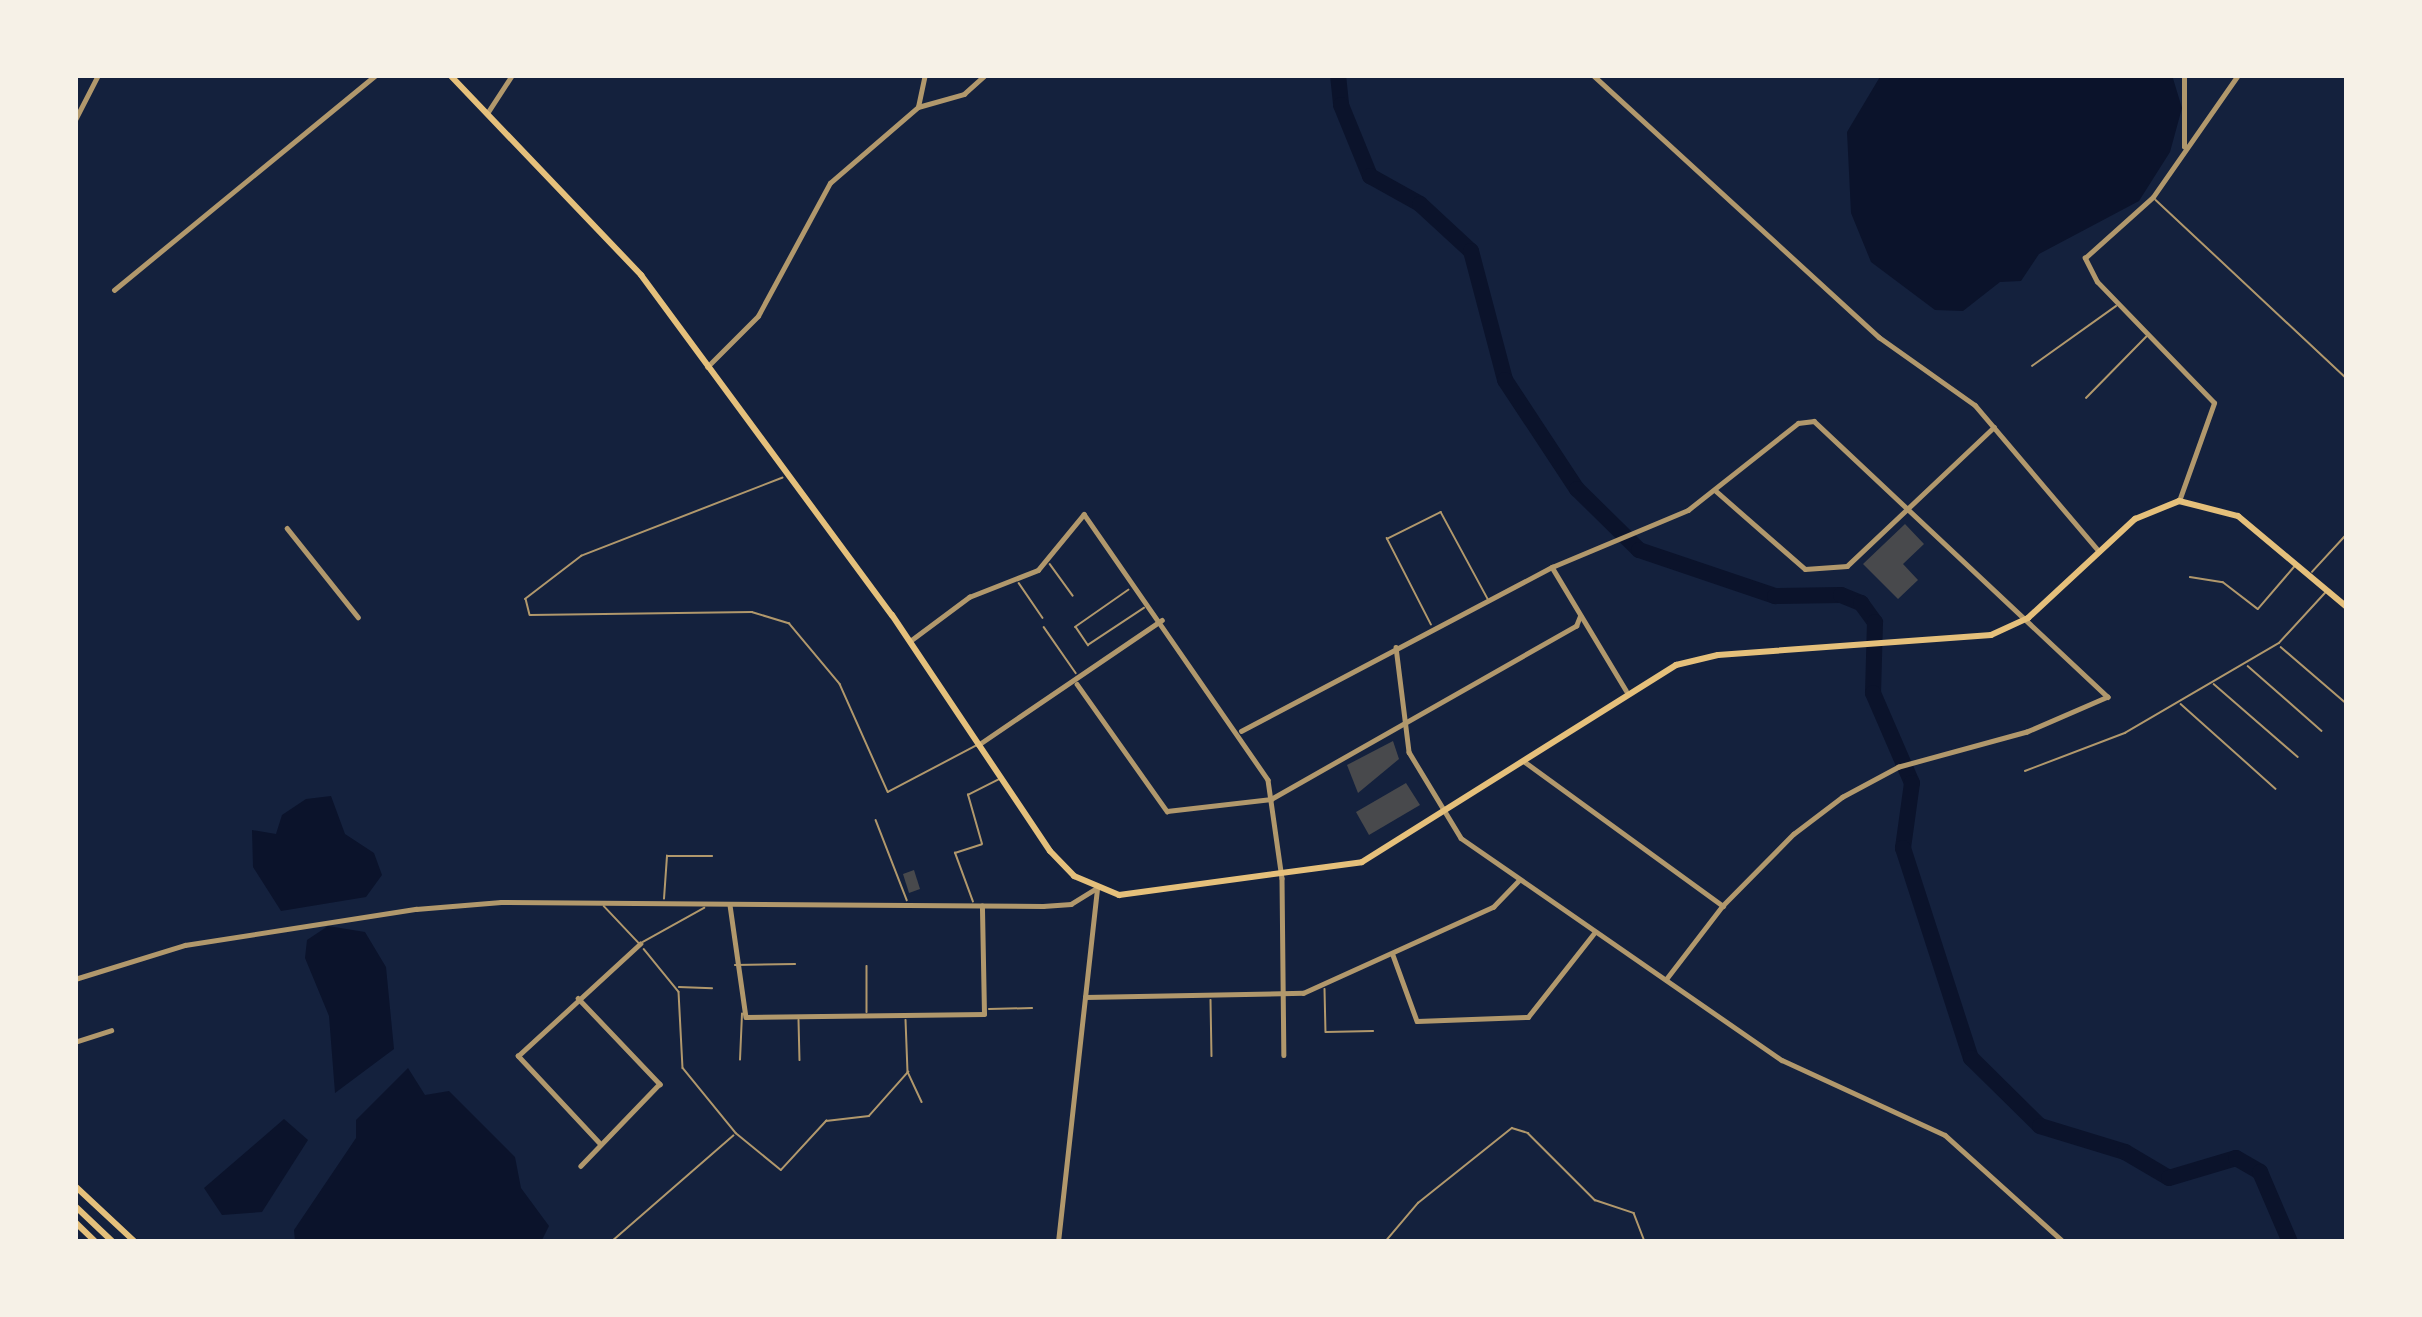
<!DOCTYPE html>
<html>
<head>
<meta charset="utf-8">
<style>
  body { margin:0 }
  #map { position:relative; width:2422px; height:1317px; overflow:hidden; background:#14213d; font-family:"Public Sans",sans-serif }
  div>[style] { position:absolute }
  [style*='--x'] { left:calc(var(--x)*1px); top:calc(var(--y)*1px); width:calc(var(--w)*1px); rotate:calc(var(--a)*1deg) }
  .water>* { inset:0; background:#0b132b }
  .river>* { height:16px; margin:-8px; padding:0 8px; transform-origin:8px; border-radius:8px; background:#0b132b }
  .building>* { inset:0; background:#48494c }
  .service>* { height:1.5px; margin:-0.75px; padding:0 0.75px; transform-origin:0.75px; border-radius:0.75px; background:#b1986c }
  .minor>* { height:4.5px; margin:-2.25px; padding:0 2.25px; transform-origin:2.25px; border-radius:2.25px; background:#b1986c }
  .tertiary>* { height:4.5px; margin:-2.25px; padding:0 2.25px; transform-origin:2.25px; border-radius:2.25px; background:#b1986c }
  .secondary>* { height:6px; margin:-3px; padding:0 3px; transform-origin:3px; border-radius:3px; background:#e5c07b }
  .primary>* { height:6px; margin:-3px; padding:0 3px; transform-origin:3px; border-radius:3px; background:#e5c07b }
  .trunk>* { height:6px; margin:-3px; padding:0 3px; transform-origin:3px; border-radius:3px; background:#e5c07b }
  span { translate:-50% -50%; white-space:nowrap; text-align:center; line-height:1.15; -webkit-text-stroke:10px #f6f1e7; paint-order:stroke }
  .frame { position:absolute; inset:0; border:78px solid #f6f1e7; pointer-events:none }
</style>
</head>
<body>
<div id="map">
  <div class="water">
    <i style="clip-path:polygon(1881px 75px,2172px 75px,2182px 108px,2170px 152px,2139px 201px,2039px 254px,2021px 281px,2000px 282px,1963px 311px,1935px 310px,1871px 262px,1851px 213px,1847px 132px)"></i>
    <i style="clip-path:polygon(331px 796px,345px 834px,374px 853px,382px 875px,366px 897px,281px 911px,253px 867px,252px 830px,276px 834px,282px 815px,306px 799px)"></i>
    <i style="clip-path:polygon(328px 926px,365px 932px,386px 967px,394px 1049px,335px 1093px,329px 1016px,305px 958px,307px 940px)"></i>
    <i style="clip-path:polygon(408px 1068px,425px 1095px,449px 1091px,515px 1157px,521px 1188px,549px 1226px,541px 1242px,295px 1242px,294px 1230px,356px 1138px,356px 1120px)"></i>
    <i style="clip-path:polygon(284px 1119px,308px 1140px,262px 1212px,222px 1215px,204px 1188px)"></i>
  </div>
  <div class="river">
    <i style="--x:1338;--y:75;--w:30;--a:84"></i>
    <i style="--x:1341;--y:105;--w:77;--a:67.8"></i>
    <i style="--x:1370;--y:176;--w:57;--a:29.2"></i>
    <i style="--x:1420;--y:204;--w:69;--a:42.7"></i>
    <i style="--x:1471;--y:251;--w:133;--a:75.2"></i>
    <i style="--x:1505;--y:380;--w:131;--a:56.6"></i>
    <i style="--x:1577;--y:489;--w:87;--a:44.5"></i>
    <i style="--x:1639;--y:550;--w:144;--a:18.7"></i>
    <i style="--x:1775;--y:596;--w:66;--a:-0.9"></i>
    <i style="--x:1841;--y:595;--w:22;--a:22"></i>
    <i style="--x:1861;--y:603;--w:24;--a:54"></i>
    <i style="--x:1875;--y:622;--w:71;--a:91.6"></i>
    <i style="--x:1873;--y:693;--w:98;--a:66.6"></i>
    <i style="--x:1912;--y:783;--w:66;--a:97.9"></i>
    <i style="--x:1903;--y:848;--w:221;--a:72.1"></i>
    <i style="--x:1971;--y:1058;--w:97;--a:44.6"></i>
    <i style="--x:2040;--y:1126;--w:89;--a:17"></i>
    <i style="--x:2125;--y:1152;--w:51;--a:30.6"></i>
    <i style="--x:2169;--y:1178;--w:70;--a:-16.6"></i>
    <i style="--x:2236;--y:1158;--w:28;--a:30"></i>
    <i style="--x:2260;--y:1172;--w:76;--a:66.8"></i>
  </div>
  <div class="building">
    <i style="clip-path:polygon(1905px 524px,1924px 544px,1903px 564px,1918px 580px,1898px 599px,1863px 564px)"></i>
    <i style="clip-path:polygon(1393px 741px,1399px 759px,1358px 793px,1347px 765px)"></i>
    <i style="clip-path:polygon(1406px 783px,1420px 805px,1369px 835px,1356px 812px)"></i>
    <i style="clip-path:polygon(914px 870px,920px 889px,909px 893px,903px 874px)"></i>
  </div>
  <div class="service">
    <i style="--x:2156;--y:200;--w:262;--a:43.1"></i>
    <i style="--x:2032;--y:366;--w:103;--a:-35.5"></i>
    <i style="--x:2086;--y:398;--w:86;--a:-45.5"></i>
    <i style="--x:783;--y:478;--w:216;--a:158.8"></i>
    <i style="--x:582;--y:556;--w:71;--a:142.5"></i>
    <i style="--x:526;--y:599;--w:16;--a:76"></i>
    <i style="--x:530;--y:615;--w:222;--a:-0.8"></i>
    <i style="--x:752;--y:612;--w:39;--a:17"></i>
    <i style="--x:789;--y:623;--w:80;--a:50.1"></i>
    <i style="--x:840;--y:684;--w:118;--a:66"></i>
    <i style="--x:888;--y:792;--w:101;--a:-27.8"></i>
    <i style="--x:1050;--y:564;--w:39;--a:54"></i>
    <i style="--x:2312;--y:572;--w:52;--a:-47.4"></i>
    <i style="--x:2190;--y:577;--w:33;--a:9"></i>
    <i style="--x:2223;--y:582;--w:44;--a:37.6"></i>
    <i style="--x:2258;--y:609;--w:55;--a:-49.4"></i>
    <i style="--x:1019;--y:583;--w:42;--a:55.6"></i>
    <i style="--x:1129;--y:590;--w:65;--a:145.1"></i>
    <i style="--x:1076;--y:627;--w:22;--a:56"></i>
    <i style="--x:1088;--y:645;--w:67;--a:-33.5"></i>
    <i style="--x:1431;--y:625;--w:97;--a:-117.1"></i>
    <i style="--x:1387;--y:539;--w:60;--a:-26.6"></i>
    <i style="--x:1441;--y:512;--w:99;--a:61.6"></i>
    <i style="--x:1044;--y:627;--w:56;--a:55.2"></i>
    <i style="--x:2281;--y:647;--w:87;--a:40.8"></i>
    <i style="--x:2248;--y:666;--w:98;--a:41.3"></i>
    <i style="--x:2214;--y:684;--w:111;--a:41"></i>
    <i style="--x:2181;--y:704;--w:127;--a:41.8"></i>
    <i style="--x:2025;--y:771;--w:107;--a:-20.8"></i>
    <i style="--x:2125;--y:733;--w:178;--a:-30.3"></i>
    <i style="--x:2279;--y:643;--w:68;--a:-47.4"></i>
    <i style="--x:876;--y:820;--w:86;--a:68.8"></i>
    <i style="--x:664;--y:899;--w:43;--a:-86"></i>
    <i style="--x:667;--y:856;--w:45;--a:0"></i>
    <i style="--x:973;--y:902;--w:52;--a:-110.2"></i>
    <i style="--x:955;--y:853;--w:28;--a:-18"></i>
    <i style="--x:982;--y:844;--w:51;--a:-105.9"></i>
    <i style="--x:968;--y:795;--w:35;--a:-27"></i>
    <i style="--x:604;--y:906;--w:51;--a:46.6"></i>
    <i style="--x:643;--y:942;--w:70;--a:-29.1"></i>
    <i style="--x:644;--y:949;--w:55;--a:50.9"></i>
    <i style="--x:679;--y:992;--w:76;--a:87"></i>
    <i style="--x:683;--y:1068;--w:84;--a:50.8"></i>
    <i style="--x:736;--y:1133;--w:58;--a:39.4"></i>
    <i style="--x:781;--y:1170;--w:67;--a:-47.4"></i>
    <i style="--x:826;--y:1121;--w:43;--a:-6.6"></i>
    <i style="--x:869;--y:1116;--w:59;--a:-48.4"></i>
    <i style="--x:735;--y:965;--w:60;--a:-1"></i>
    <i style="--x:867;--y:966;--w:46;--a:90"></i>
    <i style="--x:679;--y:987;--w:33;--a:2"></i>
    <i style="--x:1325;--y:989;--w:43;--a:88.7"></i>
    <i style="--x:1326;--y:1032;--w:47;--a:-1.2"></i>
    <i style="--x:1211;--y:1000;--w:56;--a:89"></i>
    <i style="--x:989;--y:1009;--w:43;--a:-1.3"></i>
    <i style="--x:799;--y:1020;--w:40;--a:88.6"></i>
    <i style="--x:906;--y:1020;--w:52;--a:87.8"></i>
    <i style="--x:908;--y:1072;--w:33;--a:65"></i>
    <i style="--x:740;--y:1060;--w:46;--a:-87.5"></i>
    <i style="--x:611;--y:1242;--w:162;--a:-41"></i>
    <i style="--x:1385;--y:1242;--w:51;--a:-49.8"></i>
    <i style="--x:1418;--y:1203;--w:120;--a:-38.6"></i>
    <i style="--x:1512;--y:1128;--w:17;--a:17"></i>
    <i style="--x:1528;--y:1133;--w:95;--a:45"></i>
    <i style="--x:1595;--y:1200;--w:41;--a:18.4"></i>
    <i style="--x:1634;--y:1213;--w:31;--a:69"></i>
  </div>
  <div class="minor">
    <i style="--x:918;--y:107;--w:48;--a:-15.8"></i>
    <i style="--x:964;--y:94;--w:28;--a:-42"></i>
    <i style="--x:488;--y:112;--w:44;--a:-57"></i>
    <i style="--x:75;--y:120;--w:51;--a:-62.9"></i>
    <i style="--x:2184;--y:147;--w:72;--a:-90"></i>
    <i style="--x:114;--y:290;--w:339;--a:-39.4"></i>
    <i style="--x:707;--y:367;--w:72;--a:-45"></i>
    <i style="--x:758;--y:316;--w:151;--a:-61.6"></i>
    <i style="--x:830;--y:183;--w:116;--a:-40.8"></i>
    <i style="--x:918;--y:107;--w:33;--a:-78"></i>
    <i style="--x:1716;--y:491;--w:118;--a:41.2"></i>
    <i style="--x:1805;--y:569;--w:42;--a:-4.1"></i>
    <i style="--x:1847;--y:566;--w:202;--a:-43.4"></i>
    <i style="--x:2179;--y:501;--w:104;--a:-70.3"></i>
    <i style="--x:2214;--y:403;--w:168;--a:-134"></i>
    <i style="--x:2097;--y:282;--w:27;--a:-117"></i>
    <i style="--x:2085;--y:258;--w:91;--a:-41.9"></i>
    <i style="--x:2153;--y:197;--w:149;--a:-55.1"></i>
    <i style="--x:287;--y:528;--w:114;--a:51.4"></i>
    <i style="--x:1552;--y:567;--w:144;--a:59"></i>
    <i style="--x:910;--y:641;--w:74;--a:-36.7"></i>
    <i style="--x:969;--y:597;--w:74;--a:-21.4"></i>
    <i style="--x:1038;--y:570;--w:72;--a:-50.6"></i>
    <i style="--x:1084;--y:514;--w:323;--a:55.3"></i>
    <i style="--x:1268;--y:780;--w:99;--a:81.9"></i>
    <i style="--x:1282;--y:878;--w:177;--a:89.4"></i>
    <i style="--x:1396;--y:647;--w:106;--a:82.9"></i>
    <i style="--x:1409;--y:752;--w:100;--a:58.8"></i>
    <i style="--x:1461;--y:838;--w:390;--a:34.7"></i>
    <i style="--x:1782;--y:1060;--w:179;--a:24.7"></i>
    <i style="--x:1945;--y:1135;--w:160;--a:42"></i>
    <i style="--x:1077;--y:684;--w:156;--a:54.7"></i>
    <i style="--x:1167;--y:811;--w:105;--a:-6.6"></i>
    <i style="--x:1271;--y:799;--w:351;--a:-29.6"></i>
    <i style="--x:1576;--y:626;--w:11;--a:-68"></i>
    <i style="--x:1241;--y:731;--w:352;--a:-27.8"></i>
    <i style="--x:1552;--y:567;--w:147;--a:-22.7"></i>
    <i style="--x:1688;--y:510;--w:140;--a:-38.3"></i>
    <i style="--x:1798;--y:423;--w:16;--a:-7"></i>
    <i style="--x:1814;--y:421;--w:403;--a:43.2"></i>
    <i style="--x:2108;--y:697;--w:88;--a:156.6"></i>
    <i style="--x:2027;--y:732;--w:133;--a:164.7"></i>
    <i style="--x:1899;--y:767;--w:64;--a:151.8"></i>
    <i style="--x:1843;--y:797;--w:61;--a:142.9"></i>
    <i style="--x:1794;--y:834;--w:101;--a:134.6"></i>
    <i style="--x:1723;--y:906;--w:93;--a:127.6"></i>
    <i style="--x:978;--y:745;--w:222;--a:-34.2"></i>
    <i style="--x:1525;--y:762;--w:245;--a:36"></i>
    <i style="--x:730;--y:905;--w:113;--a:81.9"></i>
    <i style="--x:746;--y:1017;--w:238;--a:-0.7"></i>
    <i style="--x:984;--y:1014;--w:108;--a:-91.1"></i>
    <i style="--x:1393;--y:955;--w:70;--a:70"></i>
    <i style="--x:1417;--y:1021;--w:111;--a:-2.1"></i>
    <i style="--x:1528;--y:1017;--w:107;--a:-51.8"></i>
    <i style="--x:75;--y:979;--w:115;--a:-17.2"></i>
    <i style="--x:185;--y:945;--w:234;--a:-8.9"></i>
    <i style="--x:416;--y:909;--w:85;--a:-4.7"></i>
    <i style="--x:501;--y:902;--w:542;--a:0.42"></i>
    <i style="--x:1043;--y:906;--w:28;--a:-4"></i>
    <i style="--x:1071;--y:904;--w:31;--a:-32"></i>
    <i style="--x:1085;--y:997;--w:218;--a:-1.1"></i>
    <i style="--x:1303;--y:993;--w:209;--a:-24.4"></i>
    <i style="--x:1493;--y:907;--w:36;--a:-46"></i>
    <i style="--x:578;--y:998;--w:119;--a:46.4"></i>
    <i style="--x:660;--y:1084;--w:114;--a:133.9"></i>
    <i style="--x:75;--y:1042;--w:38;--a:-18"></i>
    <i style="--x:599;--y:1143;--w:119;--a:-133"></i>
    <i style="--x:518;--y:1056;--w:166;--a:-42.6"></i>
  </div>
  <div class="tertiary">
    <i style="--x:1593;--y:75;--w:388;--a:42.5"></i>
    <i style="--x:1879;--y:337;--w:118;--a:35.3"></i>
    <i style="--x:1975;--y:405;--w:192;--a:49.7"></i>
    <i style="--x:1058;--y:1242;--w:356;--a:-83.7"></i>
  </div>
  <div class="secondary">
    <i style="--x:450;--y:75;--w:277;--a:46.3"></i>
    <i style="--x:641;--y:275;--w:423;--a:53.6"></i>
    <i style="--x:892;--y:615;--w:284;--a:56.2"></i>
    <i style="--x:1050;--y:851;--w:35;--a:46"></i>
    <i style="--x:1074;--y:876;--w:49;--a:22.9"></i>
    <i style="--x:1119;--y:895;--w:245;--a:-7.7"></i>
    <i style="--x:1362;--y:862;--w:371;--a:-32.1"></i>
    <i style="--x:1676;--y:665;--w:43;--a:-13.4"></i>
    <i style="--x:1718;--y:655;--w:274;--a:-4.2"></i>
    <i style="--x:1991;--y:635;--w:41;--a:-24.7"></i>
    <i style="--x:2028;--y:618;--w:146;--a:-42.8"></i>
    <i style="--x:2135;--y:519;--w:48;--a:-22.2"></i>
    <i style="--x:2179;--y:501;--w:61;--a:14.3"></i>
    <i style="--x:2238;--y:516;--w:142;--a:39.9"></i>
  </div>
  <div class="primary">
    <i style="--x:75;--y:1186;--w:82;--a:43"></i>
  </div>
  <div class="trunk">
    <i style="--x:75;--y:1206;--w:52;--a:43.5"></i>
    <i style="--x:75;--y:1222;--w:29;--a:44"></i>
  </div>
  <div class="frame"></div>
</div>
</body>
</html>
